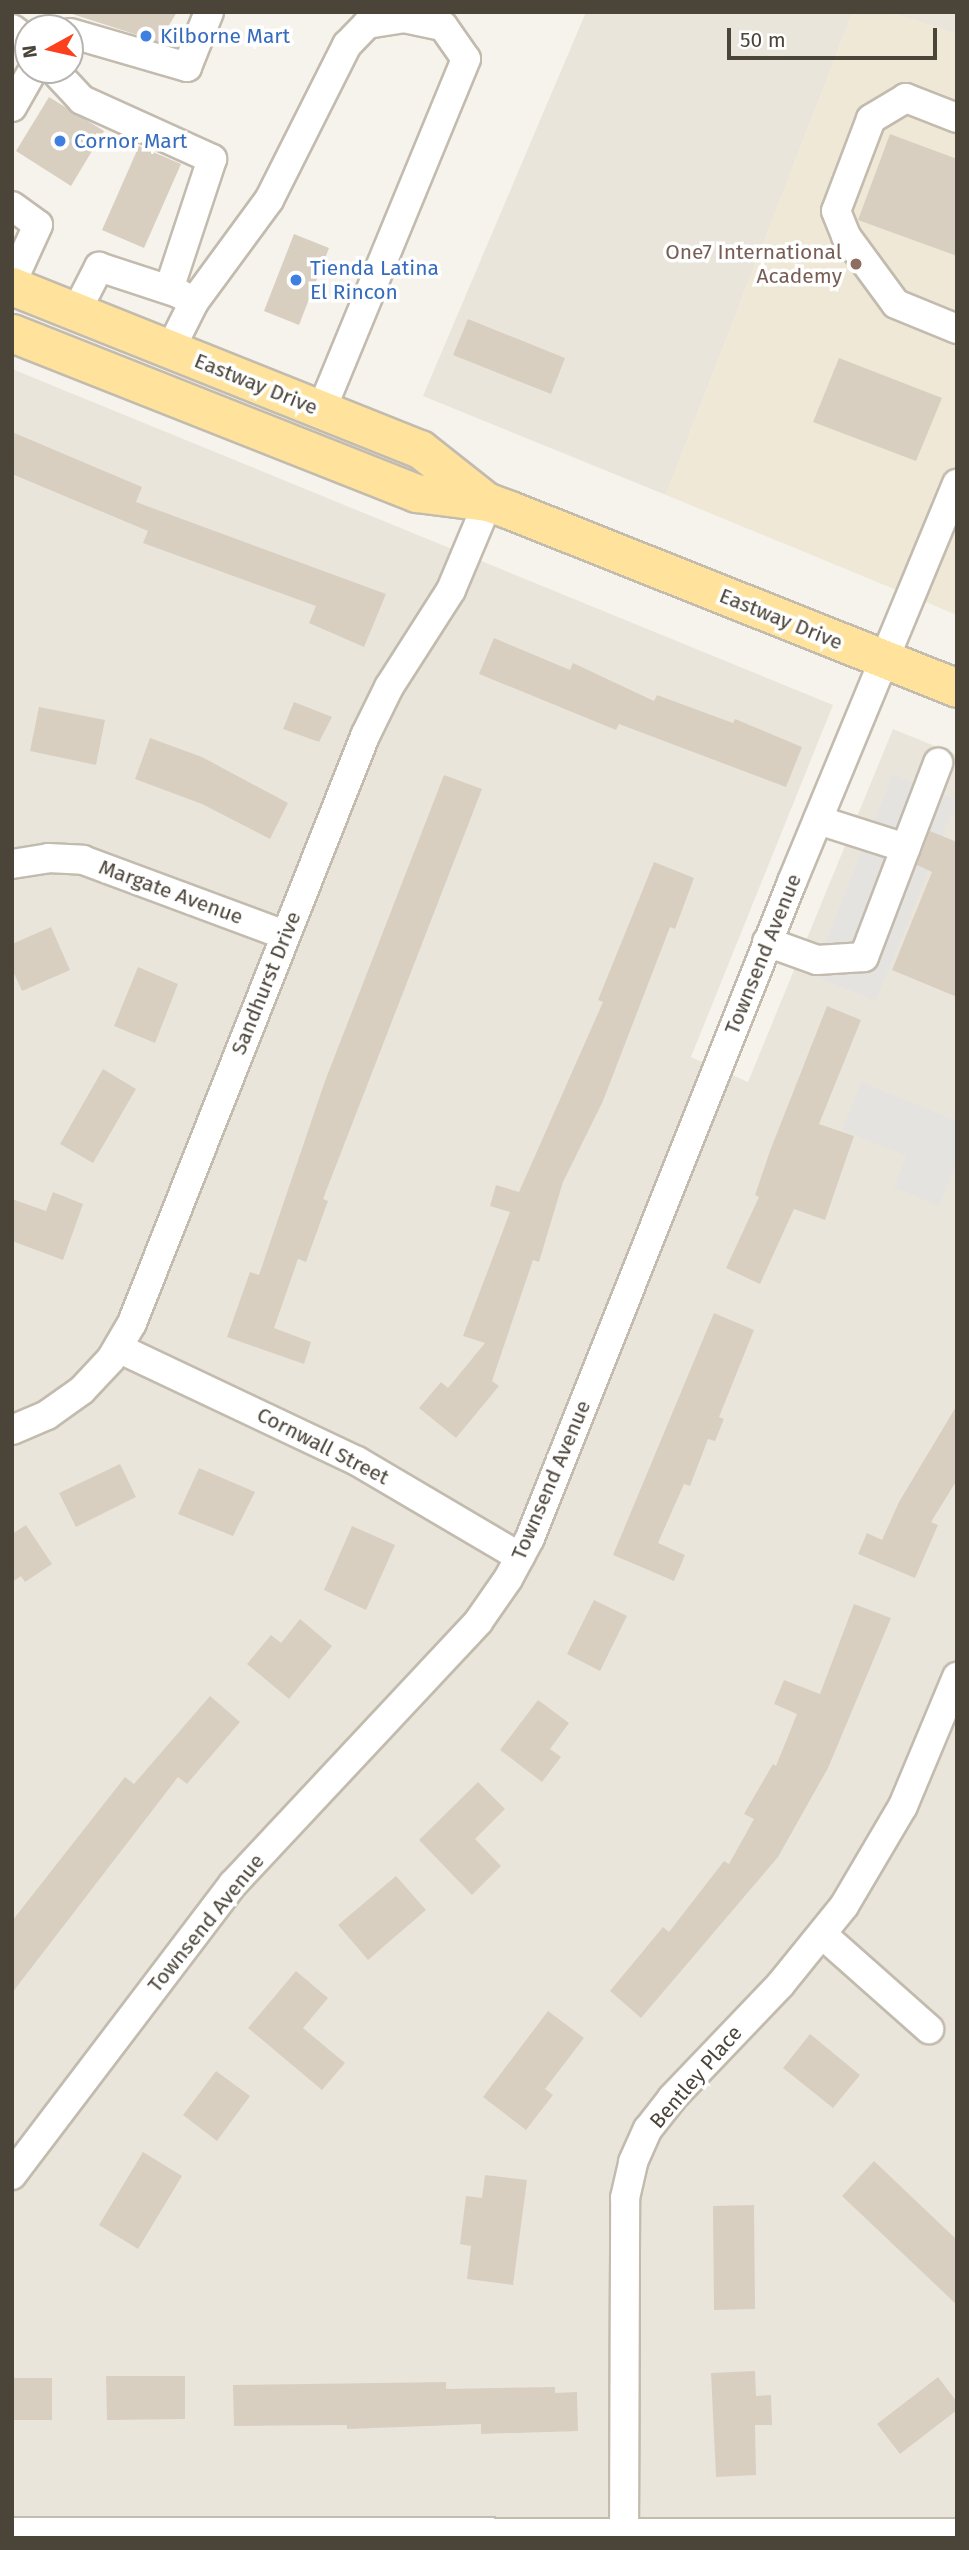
<!DOCTYPE html>
<html>
<head>
<meta charset="utf-8">
<style>
  body { margin:0 }
  #map { position:relative; width:969px; height:2550px; overflow:hidden; background:#f6f3ec; font-family:"Fira Sans",sans-serif }
  div>[style] { position:absolute }
  [style*='--x'] { left:calc(var(--x)*1px); top:calc(var(--y)*1px); width:calc(var(--w)*1px); rotate:calc(var(--a)*1deg) }
  .residential>* { inset:0; background:#eae5da }
  .education>* { inset:0; background:#efe8d6 }
  .parking>* { inset:0; background:#e5e3e0 }
  .building>* { inset:0; background:#d8cfc1 }
  .roads { filter:drop-shadow(2px 0 #c2bbae) drop-shadow(-2px 0 #c2bbae) drop-shadow(0 2px #c2bbae) drop-shadow(0 -2px #c2bbae) }
  .minor>* { height:28px; margin:-14px; padding:0 14px; transform-origin:14px; border-radius:14px; background:#fff }
  .major>* { height:37px; margin:-18.5px; padding:0 18.5px; transform-origin:18.5px; border-radius:18.5px; background:#ffe39c }
  .dots>* { width:19px; height:19px; translate:-50% -50%; box-sizing:border-box; border:4px solid #fff; border-radius:50% }
  span { translate:-50% -50%; white-space:nowrap; text-align:center; line-height:1.15; -webkit-text-stroke:7px #fff; paint-order:stroke }
  .shop-label { font-size:21px; color:#366cbe }
  .left { translate:0 -50%; text-align:left }
  .education-label { font-size:21px; color:#785e54 }
  .right { translate:-100% -50%; text-align:right }
  .street-label { font-size:21px; color:#4b4439 }
  .frame { position:absolute; inset:0; border:14px solid #4b4439; pointer-events:none }
  .north { position:absolute; left:14px; top:14px; width:70px; height:70px; box-sizing:border-box; background:#fff; border:2px solid #b7b4b0; border-radius:50%; rotate:262deg; font-size:19px; font-weight:700; line-height:28px; text-align:center; color:#4b4439 }
  .north::after { content:''; display:block; margin:auto; width:24px; height:32px; background:#fc3f1d; clip-path:polygon(50% 0,100% 100%,50% 72%,0 100%) }
  .scale { position:absolute; left:727px; top:28px; width:210px; height:32px; box-sizing:border-box; border:4px solid #4b4439; border-top:0; padding-left:9px; font-size:21px; line-height:24px; white-space:nowrap; color:#4b4439; -webkit-text-stroke:5px #fff; paint-order:stroke }
</style>
</head>
<body>
<div id="map">
  <div class="residential">
    <i style="clip-path:polygon(586px 12px,853px 12px,666px 495px,423px 396px)"></i>
    <i style="clip-path:polygon(888px 12px,957px 12px,957px 34px)"></i>
    <i style="clip-path:polygon(12px 369px,833px 705px,691px 1057px,748px 1082px,893px 729px,957px 755px,957px 2538px,12px 2538px)"></i>
  </div>
  <div class="education">
    <i style="clip-path:polygon(853px 12px,888px 12px,957px 34px,957px 615px,666px 495px)"></i>
  </div>
  <div class="parking">
    <i style="clip-path:polygon(893px 774px,957px 800px,876px 1001px,812px 975px)"></i>
    <i style="clip-path:polygon(861px 1082px,957px 1121px,957px 1163px,939px 1206px,894px 1187px,906px 1156px,842px 1130px)"></i>
  </div>
  <div class="building">
    <i style="clip-path:polygon(66px 12px,177px 12px,159px 42px)"></i>
    <i style="clip-path:polygon(49px 97px,104px 131px,71px 186px,16px 151px)"></i>
    <i style="clip-path:polygon(890px 134px,957px 159px,957px 256px,858px 220px)"></i>
    <i style="clip-path:polygon(139px 146px,181px 164px,144px 248px,102px 230px)"></i>
    <i style="clip-path:polygon(294px 234px,329px 248px,299px 325px,264px 311px)"></i>
    <i style="clip-path:polygon(468px 319px,565px 358px,551px 394px,453px 355px)"></i>
    <i style="clip-path:polygon(839px 358px,942px 398px,916px 461px,813px 422px)"></i>
    <i style="clip-path:polygon(12px 432px,142px 487px,136px 502px,386px 594px,364px 647px,309px 623px,316px 606px,143px 543px,148px 531px,12px 474px)"></i>
    <i style="clip-path:polygon(494px 638px,570px 670px,573px 663px,654px 701px,657px 695px,733px 723px,735px 719px,802px 747px,786px 787px,619px 724px,616px 730px,479px 674px)"></i>
    <i style="clip-path:polygon(294px 702px,332px 717px,319px 742px,283px 729px)"></i>
    <i style="clip-path:polygon(39px 707px,105px 720px,96px 765px,30px 751px)"></i>
    <i style="clip-path:polygon(150px 738px,202px 757px,288px 803px,270px 839px,202px 804px,135px 779px)"></i>
    <i style="clip-path:polygon(444px 775px,482px 789px,323px 1199px,328px 1201px,306px 1262px,298px 1259px,274px 1328px,311px 1342px,304px 1364px,227px 1337px,250px 1272px,259px 1275px,325px 1081px)"></i>
    <i style="clip-path:polygon(930px 831px,957px 842px,957px 997px,892px 970px,932px 872px,917px 865px)"></i>
    <i style="clip-path:polygon(654px 862px,694px 878px,675px 929px,670px 927px,603px 1101px,563px 1182px,539px 1262px,533px 1260px,492px 1381px,499px 1386px,456px 1438px,419px 1408px,441px 1382px,448px 1388px,485px 1343px,463px 1336px,510px 1212px,490px 1206px,496px 1185px,519px 1192px,603px 1002px,598px 1000px)"></i>
    <i style="clip-path:polygon(51px 927px,70px 970px,22px 991px,12px 969px,12px 944px)"></i>
    <i style="clip-path:polygon(138px 967px,178px 984px,155px 1043px,114px 1026px)"></i>
    <i style="clip-path:polygon(827px 1006px,861px 1020px,819px 1124px,854px 1136px,825px 1220px,794px 1209px,760px 1284px,726px 1268px,759px 1197px,755px 1195px,770px 1151px)"></i>
    <i style="clip-path:polygon(103px 1069px,136px 1089px,93px 1163px,60px 1144px)"></i>
    <i style="clip-path:polygon(53px 1192px,83px 1204px,63px 1260px,12px 1241px,12px 1199px,46px 1211px)"></i>
    <i style="clip-path:polygon(714px 1313px,754px 1330px,719px 1417px,724px 1419px,715px 1441px,708px 1439px,690px 1486px,684px 1484px,658px 1543px,685px 1555px,674px 1581px,613px 1555px)"></i>
    <i style="clip-path:polygon(957px 1405px,957px 1480px,931px 1522px,938px 1525px,915px 1578px,858px 1554px,867px 1533px,882px 1540px,899px 1502px)"></i>
    <i style="clip-path:polygon(120px 1464px,136px 1497px,76px 1527px,59px 1493px)"></i>
    <i style="clip-path:polygon(199px 1468px,255px 1492px,233px 1536px,178px 1514px)"></i>
    <i style="clip-path:polygon(26px 1525px,52px 1564px,25px 1582px,21px 1576px,12px 1582px,12px 1534px)"></i>
    <i style="clip-path:polygon(352px 1526px,395px 1545px,366px 1610px,324px 1590px)"></i>
    <i style="clip-path:polygon(594px 1600px,627px 1616px,600px 1671px,567px 1654px)"></i>
    <i style="clip-path:polygon(854px 1604px,891px 1618px,828px 1768px,778px 1857px,641px 2018px,610px 1991px,663px 1927px,669px 1932px,724px 1861px,729px 1864px,754px 1819px,744px 1814px,773px 1764px,776px 1766px,797px 1714px,774px 1704px,784px 1680px,820px 1694px)"></i>
    <i style="clip-path:polygon(300px 1619px,332px 1646px,289px 1699px,247px 1664px,271px 1635px,281px 1643px)"></i>
    <i style="clip-path:polygon(210px 1696px,240px 1722px,187px 1784px,178px 1777px,12px 1993px,12px 1921px,125px 1777px,134px 1784px)"></i>
    <i style="clip-path:polygon(538px 1700px,569px 1723px,550px 1749px,561px 1757px,542px 1782px,500px 1750px)"></i>
    <i style="clip-path:polygon(478px 1782px,505px 1809px,475px 1839px,501px 1866px,472px 1895px,419px 1840px)"></i>
    <i style="clip-path:polygon(396px 1876px,426px 1910px,368px 1960px,338px 1925px)"></i>
    <i style="clip-path:polygon(296px 1971px,328px 1998px,303px 2028px,345px 2063px,322px 2090px,248px 2028px)"></i>
    <i style="clip-path:polygon(548px 2011px,584px 2038px,545px 2089px,553px 2095px,526px 2130px,483px 2097px)"></i>
    <i style="clip-path:polygon(810px 2034px,860px 2075px,833px 2108px,783px 2068px)"></i>
    <i style="clip-path:polygon(216px 2071px,250px 2096px,217px 2141px,183px 2115px)"></i>
    <i style="clip-path:polygon(143px 2152px,182px 2176px,138px 2249px,99px 2225px)"></i>
    <i style="clip-path:polygon(874px 2161px,957px 2240px,957px 2305px,842px 2196px)"></i>
    <i style="clip-path:polygon(485px 2175px,527px 2180px,513px 2285px,467px 2279px,471px 2246px,460px 2244px,466px 2196px,482px 2198px)"></i>
    <i style="clip-path:polygon(754px 2205px,755px 2309px,714px 2310px,713px 2206px)"></i>
    <i style="clip-path:polygon(755px 2371px,756px 2396px,771px 2395px,772px 2425px,755px 2425px,756px 2475px,716px 2477px,711px 2373px)"></i>
    <i style="clip-path:polygon(106px 2376px,185px 2376px,185px 2419px,107px 2420px)"></i>
    <i style="clip-path:polygon(938px 2377px,957px 2402px,957px 2410px,900px 2454px,877px 2424px)"></i>
    <i style="clip-path:polygon(12px 2378px,52px 2378px,52px 2420px,12px 2420px)"></i>
    <i style="clip-path:polygon(446px 2382px,446px 2389px,555px 2387px,555px 2393px,577px 2392px,578px 2431px,481px 2434px,481px 2424px,347px 2429px,347px 2425px,234px 2426px,233px 2385px)"></i>
  </div>
  <div class="roads">
    <div class="minor">
      <i style="--x:12;--y:29;--w:20;--a:37"></i>
      <i style="--x:70;--y:33;--w:122;--a:16.2"></i>
      <i style="--x:187;--y:67;--w:59;--a:-68.2"></i>
      <i style="--x:54;--y:70;--w:41;--a:47"></i>
      <i style="--x:82;--y:100;--w:143;--a:24.4"></i>
      <i style="--x:212;--y:159;--w:137;--a:108.3"></i>
      <i style="--x:12;--y:107;--w:43;--a:-60.4"></i>
      <i style="--x:957;--y:118;--w:55;--a:-158.6"></i>
      <i style="--x:906;--y:98;--w:41;--a:149"></i>
      <i style="--x:871;--y:119;--w:98;--a:110.8"></i>
      <i style="--x:836;--y:211;--w:27;--a:68"></i>
      <i style="--x:846;--y:236;--w:84;--a:53.7"></i>
      <i style="--x:896;--y:304;--w:66;--a:22.3"></i>
      <i style="--x:12;--y:206;--w:32;--a:36"></i>
      <i style="--x:38;--y:225;--w:63;--a:114.5"></i>
      <i style="--x:194;--y:302;--w:127;--a:-53.7"></i>
      <i style="--x:269;--y:200;--w:174;--a:-63.3"></i>
      <i style="--x:347;--y:45;--w:29;--a:-46"></i>
      <i style="--x:367;--y:24;--w:37;--a:-9"></i>
      <i style="--x:404;--y:18;--w:40;--a:12"></i>
      <i style="--x:443;--y:26;--w:40;--a:55.1"></i>
      <i style="--x:466;--y:59;--w:380;--a:112.4"></i>
      <i style="--x:76;--y:312;--w:51;--a:-62.9"></i>
      <i style="--x:99;--y:267;--w:83;--a:18.2"></i>
      <i style="--x:178;--y:293;--w:18;--a:29"></i>
      <i style="--x:194;--y:302;--w:54;--a:116.6"></i>
      <i style="--x:818;--y:820;--w:92;--a:17.7"></i>
      <i style="--x:12;--y:864;--w:36;--a:-9"></i>
      <i style="--x:48;--y:858;--w:35;--a:3"></i>
      <i style="--x:83;--y:860;--w:215;--a:20.4"></i>
      <i style="--x:767;--y:942;--w:53;--a:19.8"></i>
      <i style="--x:817;--y:960;--w:47;--a:-3.7"></i>
      <i style="--x:864;--y:957;--w:208;--a:-69.1"></i>
      <i style="--x:118;--y:1348;--w:264;--a:25.3"></i>
      <i style="--x:357;--y:1461;--w:189;--a:30.5"></i>
      <i style="--x:12;--y:1430;--w:38;--a:-23"></i>
      <i style="--x:47;--y:1415;--w:43;--a:-35.5"></i>
      <i style="--x:82;--y:1390;--w:42;--a:-46.9"></i>
      <i style="--x:111;--y:1359;--w:42;--a:-59.7"></i>
      <i style="--x:132;--y:1323;--w:632;--a:-68.35"></i>
      <i style="--x:365;--y:736;--w:55;--a:-63.9"></i>
      <i style="--x:389;--y:687;--w:115;--a:-57.4"></i>
      <i style="--x:451;--y:590;--w:95;--a:-67.2"></i>
      <i style="--x:823;--y:1935;--w:142;--a:41.6"></i>
      <i style="--x:12;--y:2175;--w:365;--a:-52.8"></i>
      <i style="--x:233;--y:1884;--w:359;--a:-46.9"></i>
      <i style="--x:478;--y:1622;--w:52;--a:-55.1"></i>
      <i style="--x:508;--y:1579;--w:47;--a:-61.8"></i>
      <i style="--x:530;--y:1538;--w:706;--a:-68.23"></i>
      <i style="--x:792;--y:882;--w:431;--a:-67.5"></i>
      <i style="--x:12;--y:2532;--w:945;--a:0.06"></i>
      <i style="--x:624;--y:2538;--w:340;--a:-89.8"></i>
      <i style="--x:625;--y:2198;--w:37;--a:-77"></i>
      <i style="--x:633;--y:2162;--w:36;--a:-66"></i>
      <i style="--x:648;--y:2129;--w:39;--a:-52"></i>
      <i style="--x:672;--y:2098;--w:156;--a:-46.3"></i>
      <i style="--x:780;--y:1985;--w:102;--a:-51"></i>
      <i style="--x:844;--y:1906;--w:116;--a:-59.5"></i>
      <i style="--x:903;--y:1806;--w:140;--a:-67.3"></i>
    </div>
    <div class="major">
      <i style="--x:12;--y:286;--w:439;--a:21.8"></i>
      <i style="--x:420;--y:449;--w:85;--a:38.3"></i>
      <i style="--x:12;--y:333;--w:435;--a:21.6"></i>
      <i style="--x:416;--y:493;--w:73;--a:7.1"></i>
      <i style="--x:488;--y:502;--w:23;--a:20"></i>
      <i style="--x:510;--y:510;--w:481;--a:21.7"></i>
    </div>
  </div>
  <div class="dots">
    <i style="left:146px;top:36px;background:#3f7fe0"></i>
    <i style="left:60px;top:141px;background:#3f7fe0"></i>
    <i style="left:856px;top:264px;background:#8d6e63"></i>
    <i style="left:296px;top:280px;background:#3f7fe0"></i>
  </div>
  <div class="shop-label">
    <span class="left" style="left:160px;top:36px">Kilborne Mart</span>
    <span class="left" style="left:74px;top:141px">Cornor Mart</span>
    <span class="left" style="left:310px;top:280px">Tienda Latina<br>El Rincon</span>
  </div>
  <div class="education-label">
    <span class="right" style="left:842px;top:264px">One7 International<br>Academy</span>
  </div>
  <div class="street-label">
    <span style="left:256px;top:384px;rotate:22deg">Eastway Drive</span>
    <span style="left:781px;top:619px;rotate:22deg">Eastway Drive</span>
    <span style="left:171px;top:892px;rotate:20deg">Margate Avenue</span>
    <span style="left:763px;top:954px;rotate:-68deg">Townsend Avenue</span>
    <span style="left:266px;top:983px;rotate:-68deg">Sandhurst Drive</span>
    <span style="left:323px;top:1446px;rotate:27deg">Cornwall Street</span>
    <span style="left:551px;top:1480px;rotate:-67deg">Townsend Avenue</span>
    <span style="left:206px;top:1923px;rotate:-51deg">Townsend Avenue</span>
    <span style="left:696px;top:2077px;rotate:-49deg">Bentley Place</span>
  </div>
  <div class="frame"></div>
  <div class="north">N</div>
  <div class="scale">50 m</div>
</div>
</body>
</html>
